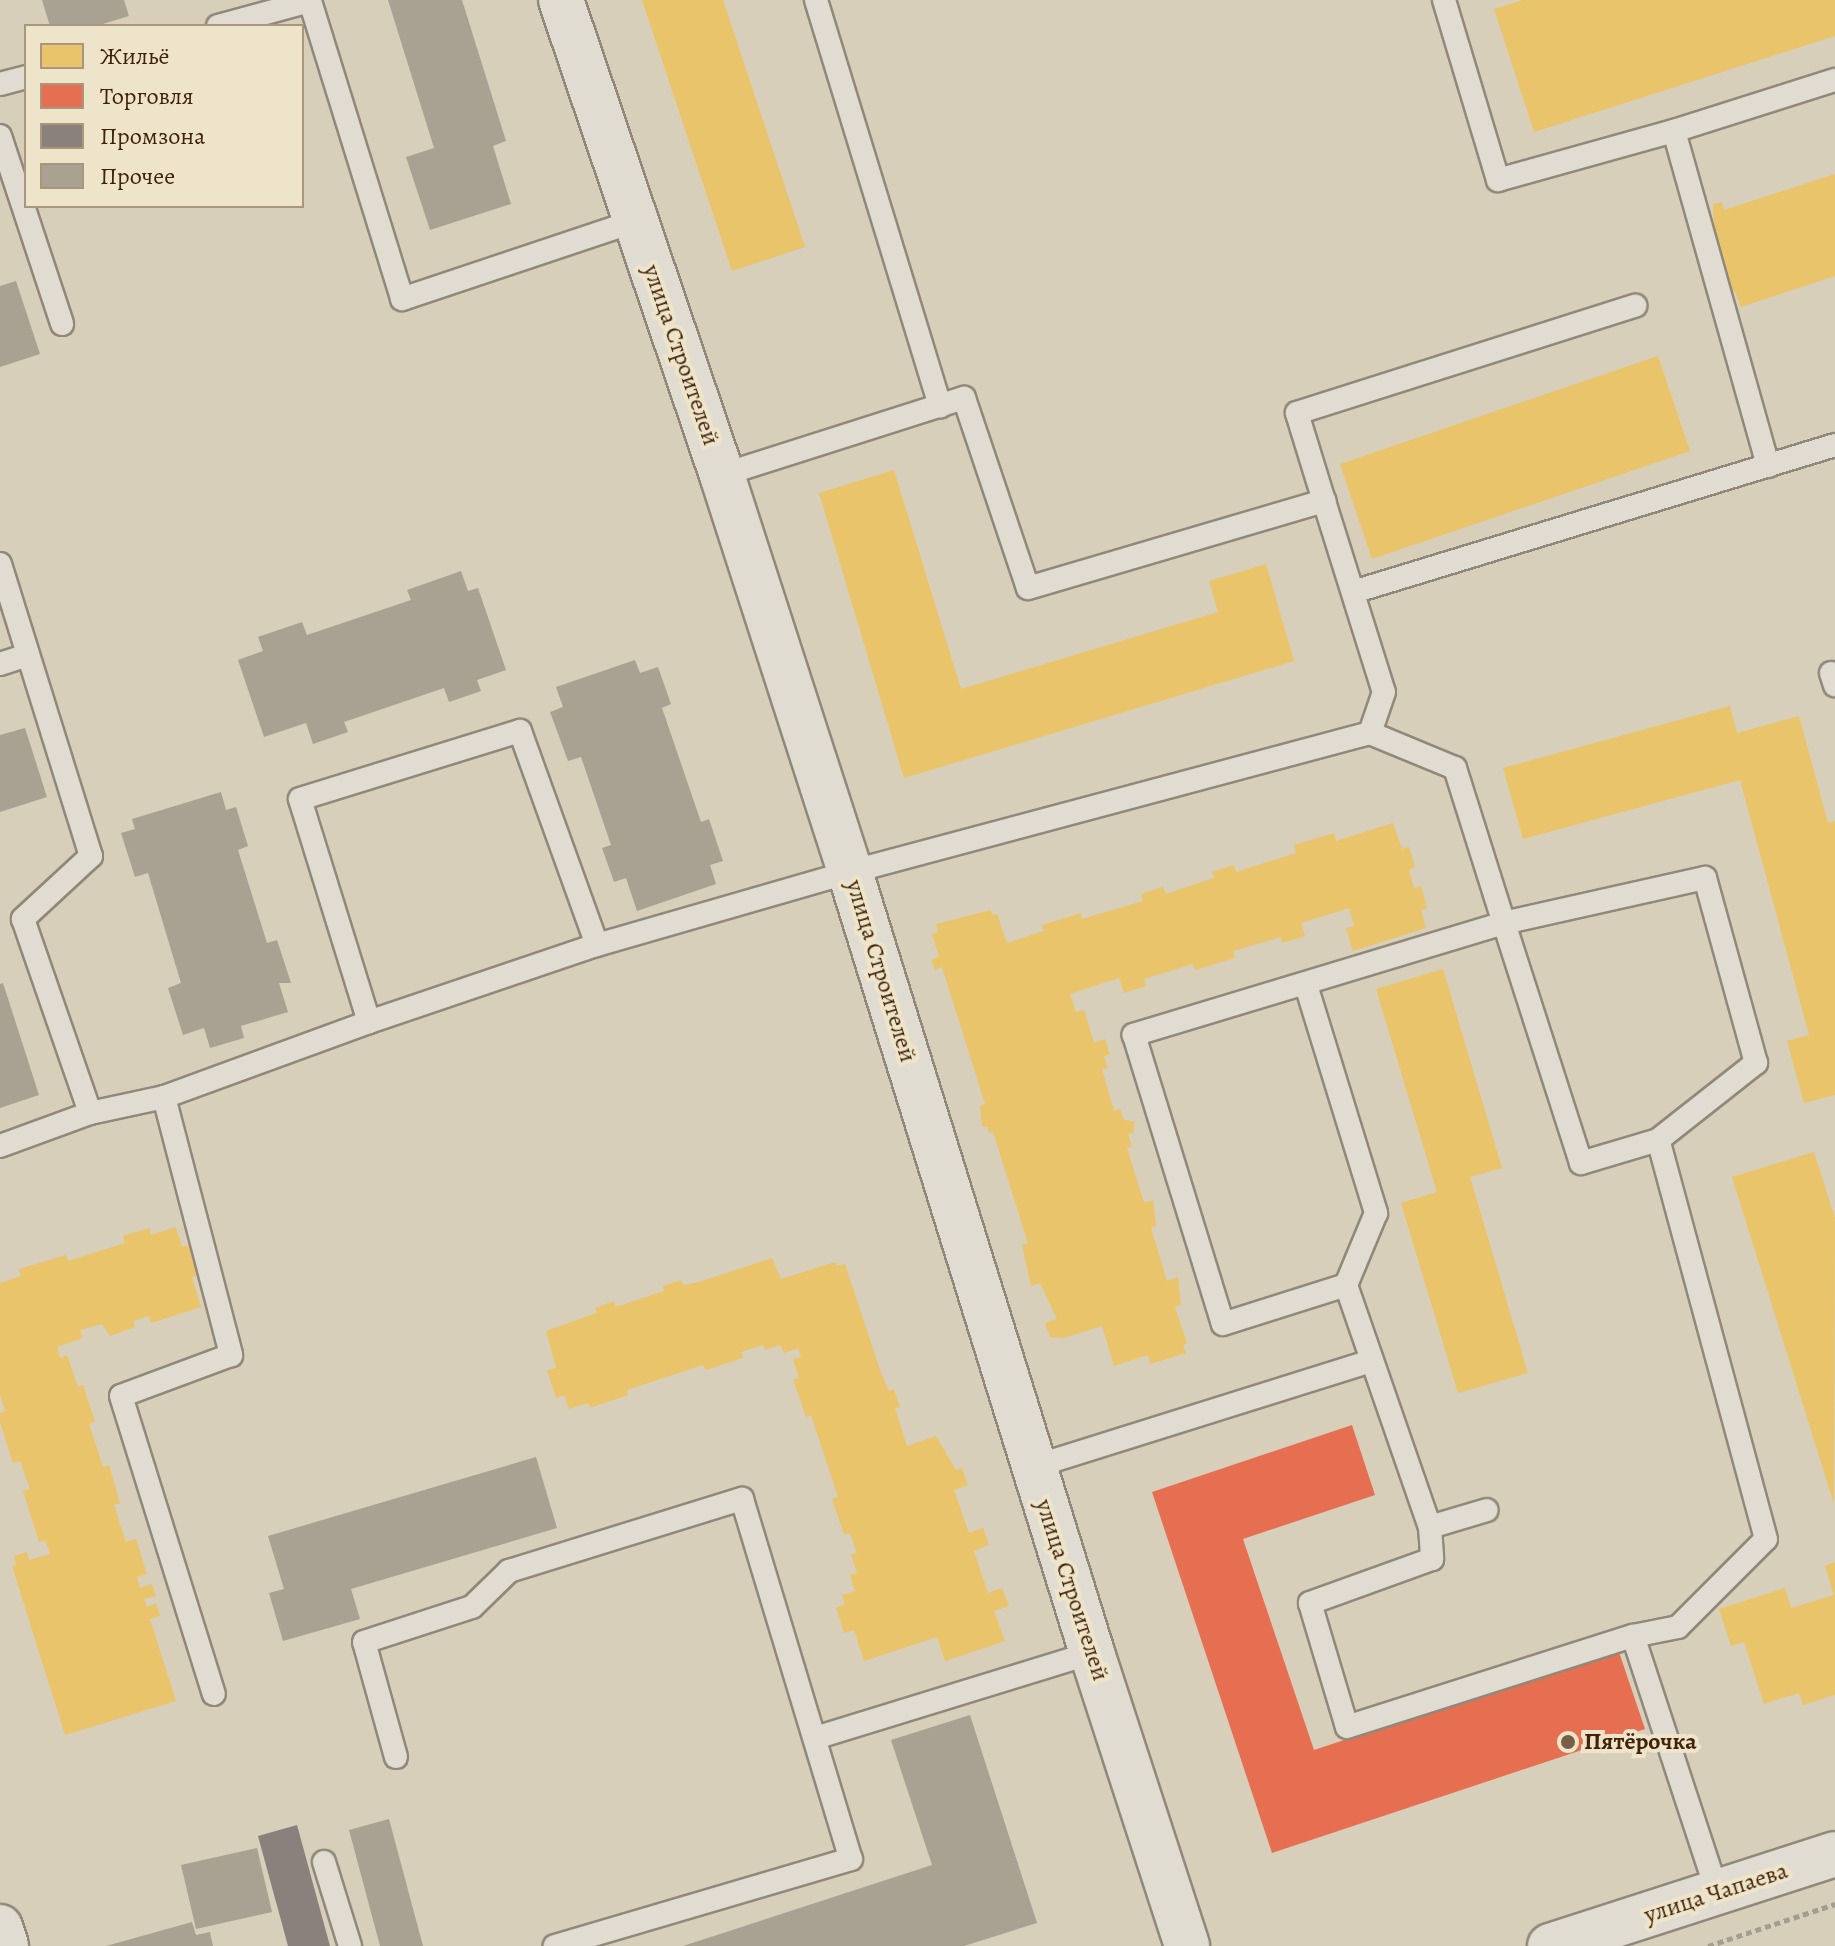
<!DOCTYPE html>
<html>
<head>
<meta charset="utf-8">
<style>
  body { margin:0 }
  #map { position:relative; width:1835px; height:1946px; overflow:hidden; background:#d7cfb9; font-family:Alegreya,serif }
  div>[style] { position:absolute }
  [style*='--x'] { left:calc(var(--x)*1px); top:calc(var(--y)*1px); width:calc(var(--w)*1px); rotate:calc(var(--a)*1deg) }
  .homes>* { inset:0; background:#e9c46a }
  .shops>* { inset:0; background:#e76f51 }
  .industry>* { inset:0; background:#8a817c }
  .building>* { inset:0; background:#a9a191 }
  .path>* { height:5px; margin-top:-2.5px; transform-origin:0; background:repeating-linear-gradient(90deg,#a39d92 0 6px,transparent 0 10px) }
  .roads { filter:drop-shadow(2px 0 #918879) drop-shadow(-2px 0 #918879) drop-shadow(0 2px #918879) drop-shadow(0 -2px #918879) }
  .lane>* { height:22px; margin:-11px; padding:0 11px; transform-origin:11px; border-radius:11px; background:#e0dcd1 }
  .street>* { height:44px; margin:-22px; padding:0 22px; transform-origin:22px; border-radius:22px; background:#e0dcd1 }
  .secondary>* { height:44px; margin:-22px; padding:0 22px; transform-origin:22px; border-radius:22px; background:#e0dcd1 }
  .dots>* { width:22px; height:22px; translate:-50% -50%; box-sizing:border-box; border:4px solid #ede4c9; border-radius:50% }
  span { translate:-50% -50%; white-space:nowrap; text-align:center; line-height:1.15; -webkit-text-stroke:8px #ede4c9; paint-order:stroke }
  .street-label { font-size:24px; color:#41220a }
  .poi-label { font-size:24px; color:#41220a; font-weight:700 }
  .left { translate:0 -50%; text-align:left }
  .legend { position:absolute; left:24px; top:24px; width:280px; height:184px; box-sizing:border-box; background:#ede4c9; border:2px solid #a8967d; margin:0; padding:10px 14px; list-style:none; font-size:24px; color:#41220a }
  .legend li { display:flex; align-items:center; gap:16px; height:40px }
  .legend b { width:40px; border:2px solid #a8967d }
</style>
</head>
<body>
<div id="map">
  <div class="homes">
    <i style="clip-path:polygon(642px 0,723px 0,805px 247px,732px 271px)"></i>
    <i style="clip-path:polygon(1523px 0,1835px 0,1835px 36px,1534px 132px,1494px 9px)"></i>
    <i style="clip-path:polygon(1835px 174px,1835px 276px,1741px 307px,1735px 291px,1729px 293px,1707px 227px,1714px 224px,1713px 204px,1722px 202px,1724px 210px)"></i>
    <i style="clip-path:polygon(1658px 356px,1690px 451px,1372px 559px,1340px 464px)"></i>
    <i style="clip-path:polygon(894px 470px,961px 689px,1218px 612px,1209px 581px,1266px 564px,1294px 661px,904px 778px,819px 493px)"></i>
    <i style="clip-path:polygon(1730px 706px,1737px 733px,1799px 716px,1828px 823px,1835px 821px,1835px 1095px,1804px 1103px,1787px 1041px,1809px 1035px,1740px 780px,1523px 839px,1503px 768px)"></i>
    <i style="clip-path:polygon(1393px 823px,1402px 849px,1409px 847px,1415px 867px,1409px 870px,1414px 888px,1421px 886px,1427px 908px,1421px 910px,1426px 928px,1353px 951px,1346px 928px,1354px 926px,1349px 908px,1301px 923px,1305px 936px,1282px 943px,1281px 937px,1233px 951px,1235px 958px,1195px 970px,1193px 964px,1144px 979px,1146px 986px,1124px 993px,1119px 978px,1070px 994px,1076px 1012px,1084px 1010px,1094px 1043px,1105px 1039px,1110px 1055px,1104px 1056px,1108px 1068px,1102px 1069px,1114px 1111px,1120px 1109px,1124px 1120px,1135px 1122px,1133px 1133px,1128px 1134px,1132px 1147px,1127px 1148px,1144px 1203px,1153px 1200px,1156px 1226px,1151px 1228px,1167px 1281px,1178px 1277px,1181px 1305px,1175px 1307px,1187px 1343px,1183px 1345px,1186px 1353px,1150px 1364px,1148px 1355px,1114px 1366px,1102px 1326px,1064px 1338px,1050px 1337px,1045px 1323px,1057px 1319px,1040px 1283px,1031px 1286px,1022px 1245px,1028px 1243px,993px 1132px,989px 1133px,987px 1126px,982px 1127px,980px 1106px,985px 1104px,942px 967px,935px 970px,931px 960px,939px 957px,932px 934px,938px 932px,936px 924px,991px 910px,992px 915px,997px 914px,1007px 943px,1044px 931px,1042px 925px,1081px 913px,1082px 919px,1143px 901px,1141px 894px,1163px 887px,1166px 894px,1214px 878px,1212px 872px,1234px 865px,1236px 872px,1296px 853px,1294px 845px,1334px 833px,1336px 841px)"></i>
    <i style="clip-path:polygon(1443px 969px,1502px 1168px,1470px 1177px,1528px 1373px,1458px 1393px,1401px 1203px,1437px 1192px,1376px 989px)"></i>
    <i style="clip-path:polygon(1814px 1152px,1835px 1218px,1834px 1504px,1732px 1177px)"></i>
    <i style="clip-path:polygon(176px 1227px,182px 1247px,192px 1244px,201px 1274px,192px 1277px,201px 1307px,151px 1323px,149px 1316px,133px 1321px,135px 1327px,110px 1336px,102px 1324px,80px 1330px,83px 1338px,57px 1347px,60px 1358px,67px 1355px,78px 1387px,83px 1385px,95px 1422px,89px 1424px,103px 1467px,109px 1465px,120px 1503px,114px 1505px,126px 1542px,136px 1539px,147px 1574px,137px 1577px,140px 1588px,152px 1584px,156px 1596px,144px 1599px,147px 1607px,156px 1603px,160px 1616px,150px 1619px,176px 1701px,65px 1735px,12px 1566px,16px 1565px,14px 1556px,27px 1552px,29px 1560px,50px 1554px,45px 1540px,39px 1542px,23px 1491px,30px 1489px,20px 1461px,13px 1463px,0 1422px,0 1413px,5px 1411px,0 1395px,0 1283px,21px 1276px,19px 1269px,66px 1255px,68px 1261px,125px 1243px,123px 1236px,149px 1228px,151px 1235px)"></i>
    <i style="clip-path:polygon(772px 1258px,781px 1279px,835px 1262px,837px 1266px,845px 1264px,881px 1373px,889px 1391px,894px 1389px,900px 1407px,895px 1408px,907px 1446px,936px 1436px,956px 1470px,962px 1468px,968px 1485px,954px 1490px,969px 1533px,983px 1528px,989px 1545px,974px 1551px,988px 1593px,1002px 1588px,1009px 1606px,994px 1611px,1005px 1641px,945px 1661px,937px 1637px,864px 1661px,854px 1630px,844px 1633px,836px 1608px,845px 1604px,842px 1595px,855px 1591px,850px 1575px,857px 1573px,851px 1555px,857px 1553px,850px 1533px,844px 1534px,832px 1499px,838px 1497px,811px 1415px,806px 1417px,793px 1379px,799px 1378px,793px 1359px,801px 1357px,798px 1348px,784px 1353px,780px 1345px,765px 1350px,763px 1345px,741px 1352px,743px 1358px,706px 1370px,703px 1365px,627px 1390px,628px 1395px,590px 1408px,588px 1403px,569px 1409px,564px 1395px,556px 1398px,547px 1370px,556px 1368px,546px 1331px,597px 1313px,595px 1308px,614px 1301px,616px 1307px,664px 1291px,663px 1286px,681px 1280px,683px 1285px,699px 1282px)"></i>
    <i style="clip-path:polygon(1835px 1562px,1835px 1695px,1803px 1705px,1799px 1693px,1764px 1704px,1744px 1642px,1731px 1646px,1719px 1609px,1785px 1588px,1791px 1608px,1834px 1595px,1825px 1566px)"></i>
  </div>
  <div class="shops">
    <i style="clip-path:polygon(1352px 1425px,1375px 1495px,1243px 1539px,1314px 1750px,1618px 1649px,1645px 1729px,1272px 1853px,1152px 1492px)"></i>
  </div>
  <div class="industry">
    <i style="clip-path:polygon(297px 1825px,330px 1946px,288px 1946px,258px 1836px)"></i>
  </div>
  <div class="building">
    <i style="clip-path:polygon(42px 0,124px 0,129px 16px,96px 26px,50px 26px)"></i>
    <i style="clip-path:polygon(388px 0,462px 0,506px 141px,493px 146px,511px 204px,430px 230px,406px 157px,434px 148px)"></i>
    <i style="clip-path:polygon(16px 281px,40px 354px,0 367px,0 286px)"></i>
    <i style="clip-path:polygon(461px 571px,468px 591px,478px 588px,506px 670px,477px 680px,481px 691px,449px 702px,444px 688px,344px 722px,348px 732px,313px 744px,306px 723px,264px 737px,238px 660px,263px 651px,258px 637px,302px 622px,307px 635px,411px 600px,407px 590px)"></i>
    <i style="clip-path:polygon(635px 660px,640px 673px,658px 667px,671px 704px,662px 708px,701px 822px,709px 819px,723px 861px,710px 865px,716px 884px,637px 911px,626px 878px,614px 882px,602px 848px,611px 845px,581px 757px,568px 761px,550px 712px,563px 707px,556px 687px)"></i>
    <i style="clip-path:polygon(25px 728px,47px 797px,0 812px,0 735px)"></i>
    <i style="clip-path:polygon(221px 792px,226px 810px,236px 807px,248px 846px,238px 850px,267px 943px,277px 940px,291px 983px,279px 983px,288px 1012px,241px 1026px,244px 1038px,210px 1048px,204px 1028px,183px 1035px,168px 988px,181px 983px,148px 873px,135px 877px,121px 833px,135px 829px,132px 819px)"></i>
    <i style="clip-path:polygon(3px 983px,39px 1095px,0 1108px,0 984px)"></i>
    <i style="clip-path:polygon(536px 1457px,557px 1528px,351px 1589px,360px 1619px,283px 1641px,269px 1593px,284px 1589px,268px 1536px)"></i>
    <i style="clip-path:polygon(970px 1715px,1037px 1923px,964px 1946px,683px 1946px,932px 1865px,891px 1740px)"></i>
    <i style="clip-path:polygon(389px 1819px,423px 1946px,380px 1946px,349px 1830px)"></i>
    <i style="clip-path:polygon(257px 1848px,272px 1912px,196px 1929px,181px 1865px)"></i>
    <i style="clip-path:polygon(192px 1922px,196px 1935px,210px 1932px,213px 1946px,106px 1946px)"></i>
  </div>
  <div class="path">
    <i style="--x:1708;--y:1946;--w:134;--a:-18.3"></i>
  </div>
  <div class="roads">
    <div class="lane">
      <i style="--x:816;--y:0;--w:425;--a:73"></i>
      <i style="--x:1444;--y:0;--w:188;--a:73.3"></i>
      <i style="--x:1498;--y:180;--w:183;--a:-15.6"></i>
      <i style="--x:1674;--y:131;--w:348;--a:74.3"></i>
      <i style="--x:218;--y:26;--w:95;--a:-15.2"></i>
      <i style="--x:310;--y:1;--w:312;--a:72.8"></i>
      <i style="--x:402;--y:299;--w:246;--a:-18.5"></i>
      <i style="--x:0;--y:84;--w:27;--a:-15"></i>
      <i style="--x:1674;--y:131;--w:169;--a:-17.6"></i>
      <i style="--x:0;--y:136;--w:198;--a:71.7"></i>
      <i style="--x:722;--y:475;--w:254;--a:-17.7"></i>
      <i style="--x:964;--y:398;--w:200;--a:71.4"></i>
      <i style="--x:1028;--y:588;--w:309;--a:-16.4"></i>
      <i style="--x:1324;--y:501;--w:200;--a:72.6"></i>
      <i style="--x:1384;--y:692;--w:43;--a:108.9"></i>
      <i style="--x:1324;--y:501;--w:92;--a:-107.1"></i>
      <i style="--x:1297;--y:413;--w:355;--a:-17.6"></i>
      <i style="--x:0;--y:564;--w:306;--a:72.7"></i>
      <i style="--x:91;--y:856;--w:93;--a:137.2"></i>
      <i style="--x:23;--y:919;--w:205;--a:70.9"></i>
      <i style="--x:1353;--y:592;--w:504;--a:-16.96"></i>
      <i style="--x:0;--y:664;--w:29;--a:-18"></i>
      <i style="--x:1831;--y:673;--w:13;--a:72"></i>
      <i style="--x:1306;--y:985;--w:239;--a:72.9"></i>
      <i style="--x:1376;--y:1213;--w:78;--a:112.6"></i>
      <i style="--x:369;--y:1022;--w:233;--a:-107.2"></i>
      <i style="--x:300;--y:799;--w:230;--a:-17.2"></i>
      <i style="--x:520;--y:731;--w:227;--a:70.2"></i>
      <i style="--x:164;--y:1097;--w:267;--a:75.4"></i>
      <i style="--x:231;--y:1355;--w:117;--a:159.6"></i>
      <i style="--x:121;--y:1396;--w:312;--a:72.7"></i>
      <i style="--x:0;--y:1146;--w:96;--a:-20.1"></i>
      <i style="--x:90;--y:1113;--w:76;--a:-12.2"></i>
      <i style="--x:164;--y:1097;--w:218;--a:-20.1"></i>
      <i style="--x:369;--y:1022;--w:241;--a:-18.7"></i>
      <i style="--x:597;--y:945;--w:263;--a:-16.1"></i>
      <i style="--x:850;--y:872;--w:538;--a:-14.97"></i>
      <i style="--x:1370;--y:733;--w:92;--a:22.4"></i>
      <i style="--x:1455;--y:768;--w:163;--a:72.5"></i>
      <i style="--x:1504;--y:923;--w:387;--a:163.2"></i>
      <i style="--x:1134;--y:1035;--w:302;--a:72.9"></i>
      <i style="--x:1223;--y:1324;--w:129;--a:-17.6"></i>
      <i style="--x:1346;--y:1285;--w:256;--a:70.9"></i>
      <i style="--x:1430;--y:1527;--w:32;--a:86"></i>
      <i style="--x:1432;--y:1559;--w:130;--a:160.2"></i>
      <i style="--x:1310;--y:1603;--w:129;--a:73.4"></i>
      <i style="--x:1347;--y:1727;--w:300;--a:-17.7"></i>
      <i style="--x:1633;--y:1636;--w:269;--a:71.8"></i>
      <i style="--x:1033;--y:1467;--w:355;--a:-17.4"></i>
      <i style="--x:1430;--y:1527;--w:59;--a:-16.6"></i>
      <i style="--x:1633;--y:1636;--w:46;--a:-11.3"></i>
      <i style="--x:1678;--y:1627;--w:124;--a:-45"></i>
      <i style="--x:1766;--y:1539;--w:413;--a:-105.1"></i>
      <i style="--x:1658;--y:1140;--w:125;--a:-38.2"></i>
      <i style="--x:1756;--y:1063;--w:192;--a:-105.4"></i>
      <i style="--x:1705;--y:878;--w:206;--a:167.4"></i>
      <i style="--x:1504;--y:923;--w:252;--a:72.2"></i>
      <i style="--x:1581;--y:1163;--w:80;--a:-16.6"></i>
      <i style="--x:815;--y:1738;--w:290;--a:-17.1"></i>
      <i style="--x:396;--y:1757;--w:119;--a:-105.5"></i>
      <i style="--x:364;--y:1642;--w:114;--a:-18"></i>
      <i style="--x:472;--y:1607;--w:52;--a:-44.2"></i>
      <i style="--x:509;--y:1571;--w:244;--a:-17.2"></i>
      <i style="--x:742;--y:1499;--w:376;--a:73.2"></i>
      <i style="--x:851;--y:1859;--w:309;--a:163.6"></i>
      <i style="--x:324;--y:1862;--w:88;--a:72.8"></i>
    </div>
    <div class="street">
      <i style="--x:561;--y:0;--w:502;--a:71.28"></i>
      <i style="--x:722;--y:475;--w:417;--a:72.1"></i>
      <i style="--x:850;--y:872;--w:818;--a:72.78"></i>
      <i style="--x:1092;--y:1653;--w:308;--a:72"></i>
    </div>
    <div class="secondary">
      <i style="--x:0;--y:1927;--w:20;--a:72"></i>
      <i style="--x:1550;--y:1946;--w:299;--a:-17.9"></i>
    </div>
  </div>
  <div class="dots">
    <i style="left:1568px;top:1742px;background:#765f47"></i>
  </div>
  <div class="street-label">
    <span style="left:681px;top:355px;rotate:71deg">улица Строителей</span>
    <span style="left:881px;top:971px;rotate:73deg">улица Строителей</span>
    <span style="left:1072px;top:1590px;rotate:72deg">улица Строителей</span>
    <span style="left:1716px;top:1893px;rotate:-18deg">улица Чапаева</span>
  </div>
  <div class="poi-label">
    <span class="left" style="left:1584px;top:1742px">Пятёрочка</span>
  </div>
  <ul class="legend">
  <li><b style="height:22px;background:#e9c46a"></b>Жильё</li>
  <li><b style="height:22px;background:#e76f51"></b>Торговля</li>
  <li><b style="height:22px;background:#8a817c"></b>Промзона</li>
  <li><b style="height:22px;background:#a9a191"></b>Прочее</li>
  </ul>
</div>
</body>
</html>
